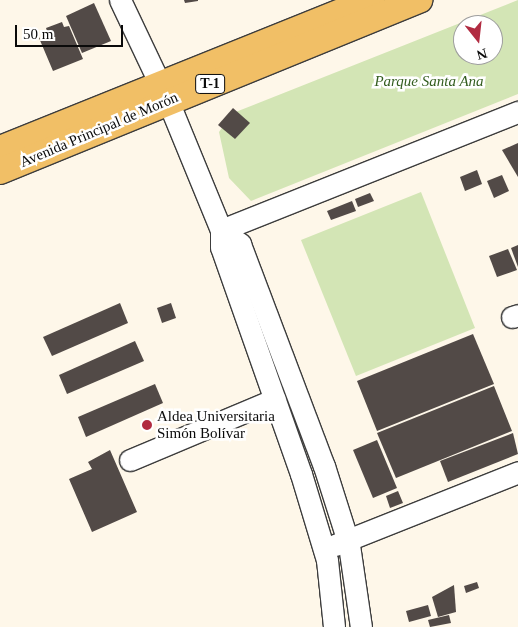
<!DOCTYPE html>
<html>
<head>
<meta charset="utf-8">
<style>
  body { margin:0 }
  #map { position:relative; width:518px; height:627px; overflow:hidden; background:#fef7e9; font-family:"Times New Roman",serif }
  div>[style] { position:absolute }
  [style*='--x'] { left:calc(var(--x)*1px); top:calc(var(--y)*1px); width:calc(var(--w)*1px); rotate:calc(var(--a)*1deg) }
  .green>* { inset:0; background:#d3e5b5 }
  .building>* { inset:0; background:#524a47 }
  .roads { filter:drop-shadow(1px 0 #3d3d3d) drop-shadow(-1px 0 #3d3d3d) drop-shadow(0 1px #3d3d3d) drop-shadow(0 -1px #3d3d3d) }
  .minor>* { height:21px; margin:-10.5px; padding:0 10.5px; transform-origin:10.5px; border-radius:10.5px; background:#fff }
  .major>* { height:26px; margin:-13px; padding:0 13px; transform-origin:13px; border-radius:13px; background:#f1bf66 }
  .dots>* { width:14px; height:14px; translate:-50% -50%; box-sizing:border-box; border:2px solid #fff; border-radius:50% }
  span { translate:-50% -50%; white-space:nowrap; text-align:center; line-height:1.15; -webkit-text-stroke:5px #fff; paint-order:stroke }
  .shield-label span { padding:1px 4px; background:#fff; border:1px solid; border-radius:4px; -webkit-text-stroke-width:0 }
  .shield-label { font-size:14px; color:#0a0a0a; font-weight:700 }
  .park-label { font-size:15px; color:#335d1f; font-style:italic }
  .street-label { font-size:15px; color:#0a0a0a }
  .poi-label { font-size:15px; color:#0a0a0a }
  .left { translate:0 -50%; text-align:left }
  .north { position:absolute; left:453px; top:15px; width:50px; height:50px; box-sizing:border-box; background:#fff; border:1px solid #9d9d9d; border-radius:50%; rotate:164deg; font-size:14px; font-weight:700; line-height:20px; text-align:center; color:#0a0a0a }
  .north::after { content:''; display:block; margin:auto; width:18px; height:22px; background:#b12b41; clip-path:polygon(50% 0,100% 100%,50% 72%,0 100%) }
  .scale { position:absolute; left:15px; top:25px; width:108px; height:22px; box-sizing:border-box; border:2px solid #0a0a0a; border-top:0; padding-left:6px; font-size:15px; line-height:18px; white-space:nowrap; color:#0a0a0a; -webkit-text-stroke:4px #fff; paint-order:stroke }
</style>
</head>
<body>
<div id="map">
  <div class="green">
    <i style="clip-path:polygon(evenodd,518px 0,518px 94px,251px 201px,229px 178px,219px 132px,233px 113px,518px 0,463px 25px,493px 25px,493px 55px,463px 55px,463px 25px)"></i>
    <i style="clip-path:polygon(421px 192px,475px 328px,356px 376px,301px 240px)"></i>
  </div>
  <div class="building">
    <i style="clip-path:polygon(184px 0,198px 0,198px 1px,185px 3px)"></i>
    <i style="clip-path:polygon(94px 3px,111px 41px,82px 53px,66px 16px)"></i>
    <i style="clip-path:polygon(62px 22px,64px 27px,69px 26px,83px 59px,53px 71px,39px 38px,48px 34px,46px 28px)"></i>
    <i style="clip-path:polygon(233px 108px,250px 123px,235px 139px,218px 125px)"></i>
    <i style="clip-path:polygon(518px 143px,518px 177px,502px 150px)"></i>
    <i style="clip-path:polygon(477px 170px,482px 184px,465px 191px,460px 177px)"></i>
    <i style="clip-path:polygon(502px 175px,509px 191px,494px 198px,487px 181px)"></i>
    <i style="clip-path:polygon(370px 193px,374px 201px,358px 207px,355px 199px)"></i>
    <i style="clip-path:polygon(352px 201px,356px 211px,331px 220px,327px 211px)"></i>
    <i style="clip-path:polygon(518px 245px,518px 267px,511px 248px)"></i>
    <i style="clip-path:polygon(508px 249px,517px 270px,497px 277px,489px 256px)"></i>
    <i style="clip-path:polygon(120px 303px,128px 323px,52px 356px,43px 337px)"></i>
    <i style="clip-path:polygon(171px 303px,176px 318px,162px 323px,157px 308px)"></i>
    <i style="clip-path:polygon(473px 334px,494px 384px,377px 431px,357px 381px)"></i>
    <i style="clip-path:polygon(135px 341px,144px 361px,67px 394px,59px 375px)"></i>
    <i style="clip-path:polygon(155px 384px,163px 403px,86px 437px,78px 417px)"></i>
    <i style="clip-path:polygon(494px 386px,512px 431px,396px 478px,377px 433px)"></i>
    <i style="clip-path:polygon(513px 433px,518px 454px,448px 482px,440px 461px)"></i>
    <i style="clip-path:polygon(377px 440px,397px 488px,373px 498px,353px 450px)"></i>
    <i style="clip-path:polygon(110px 450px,137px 512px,92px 532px,69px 479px,92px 469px,88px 462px)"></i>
    <i style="clip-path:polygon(398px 491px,403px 503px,390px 508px,386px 496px)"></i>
    <i style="clip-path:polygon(477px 582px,479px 588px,466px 593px,464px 586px)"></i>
    <i style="clip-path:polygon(454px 585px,456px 612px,438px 617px,432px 597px)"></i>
    <i style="clip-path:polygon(428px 605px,431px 616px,409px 622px,406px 611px)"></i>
    <i style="clip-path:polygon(449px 615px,451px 623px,430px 627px,428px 620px)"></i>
  </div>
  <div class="roads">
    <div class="minor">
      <i style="--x:120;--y:0;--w:112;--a:64.6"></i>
      <i style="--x:168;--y:101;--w:139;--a:67.7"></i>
      <i style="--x:221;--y:230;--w:17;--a:90"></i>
      <i style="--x:221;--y:247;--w:241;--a:70.6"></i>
      <i style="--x:301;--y:474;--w:90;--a:73.2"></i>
      <i style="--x:327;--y:560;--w:67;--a:84"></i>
      <i style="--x:221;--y:230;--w:24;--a:36"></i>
      <i style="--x:240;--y:244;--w:237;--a:69.3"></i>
      <i style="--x:324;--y:466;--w:83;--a:72.4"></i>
      <i style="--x:349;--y:545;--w:83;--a:81.7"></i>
      <i style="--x:221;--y:230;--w:320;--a:-21.7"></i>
      <i style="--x:512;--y:317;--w:6;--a:-18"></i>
      <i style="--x:130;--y:460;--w:157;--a:-22.8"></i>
      <i style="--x:335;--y:545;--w:197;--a:-21.7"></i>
    </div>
    <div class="major">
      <i style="--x:0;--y:149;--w:400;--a:-21.9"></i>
      <i style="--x:0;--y:171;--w:453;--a:-22.2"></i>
    </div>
  </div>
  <div class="dots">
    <i style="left:147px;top:425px;background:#b12b41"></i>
  </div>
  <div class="shield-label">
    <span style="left:210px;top:84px">T-1</span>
  </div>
  <div class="park-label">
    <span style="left:429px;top:82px">Parque Santa Ana</span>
  </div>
  <div class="street-label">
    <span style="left:99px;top:130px;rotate:-23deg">Avenida Principal de Morón</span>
  </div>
  <div class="poi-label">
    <span class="left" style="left:157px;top:425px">Aldea Universitaria<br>Simón Bolívar</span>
  </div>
  <div class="north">N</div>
  <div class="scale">50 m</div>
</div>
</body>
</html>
